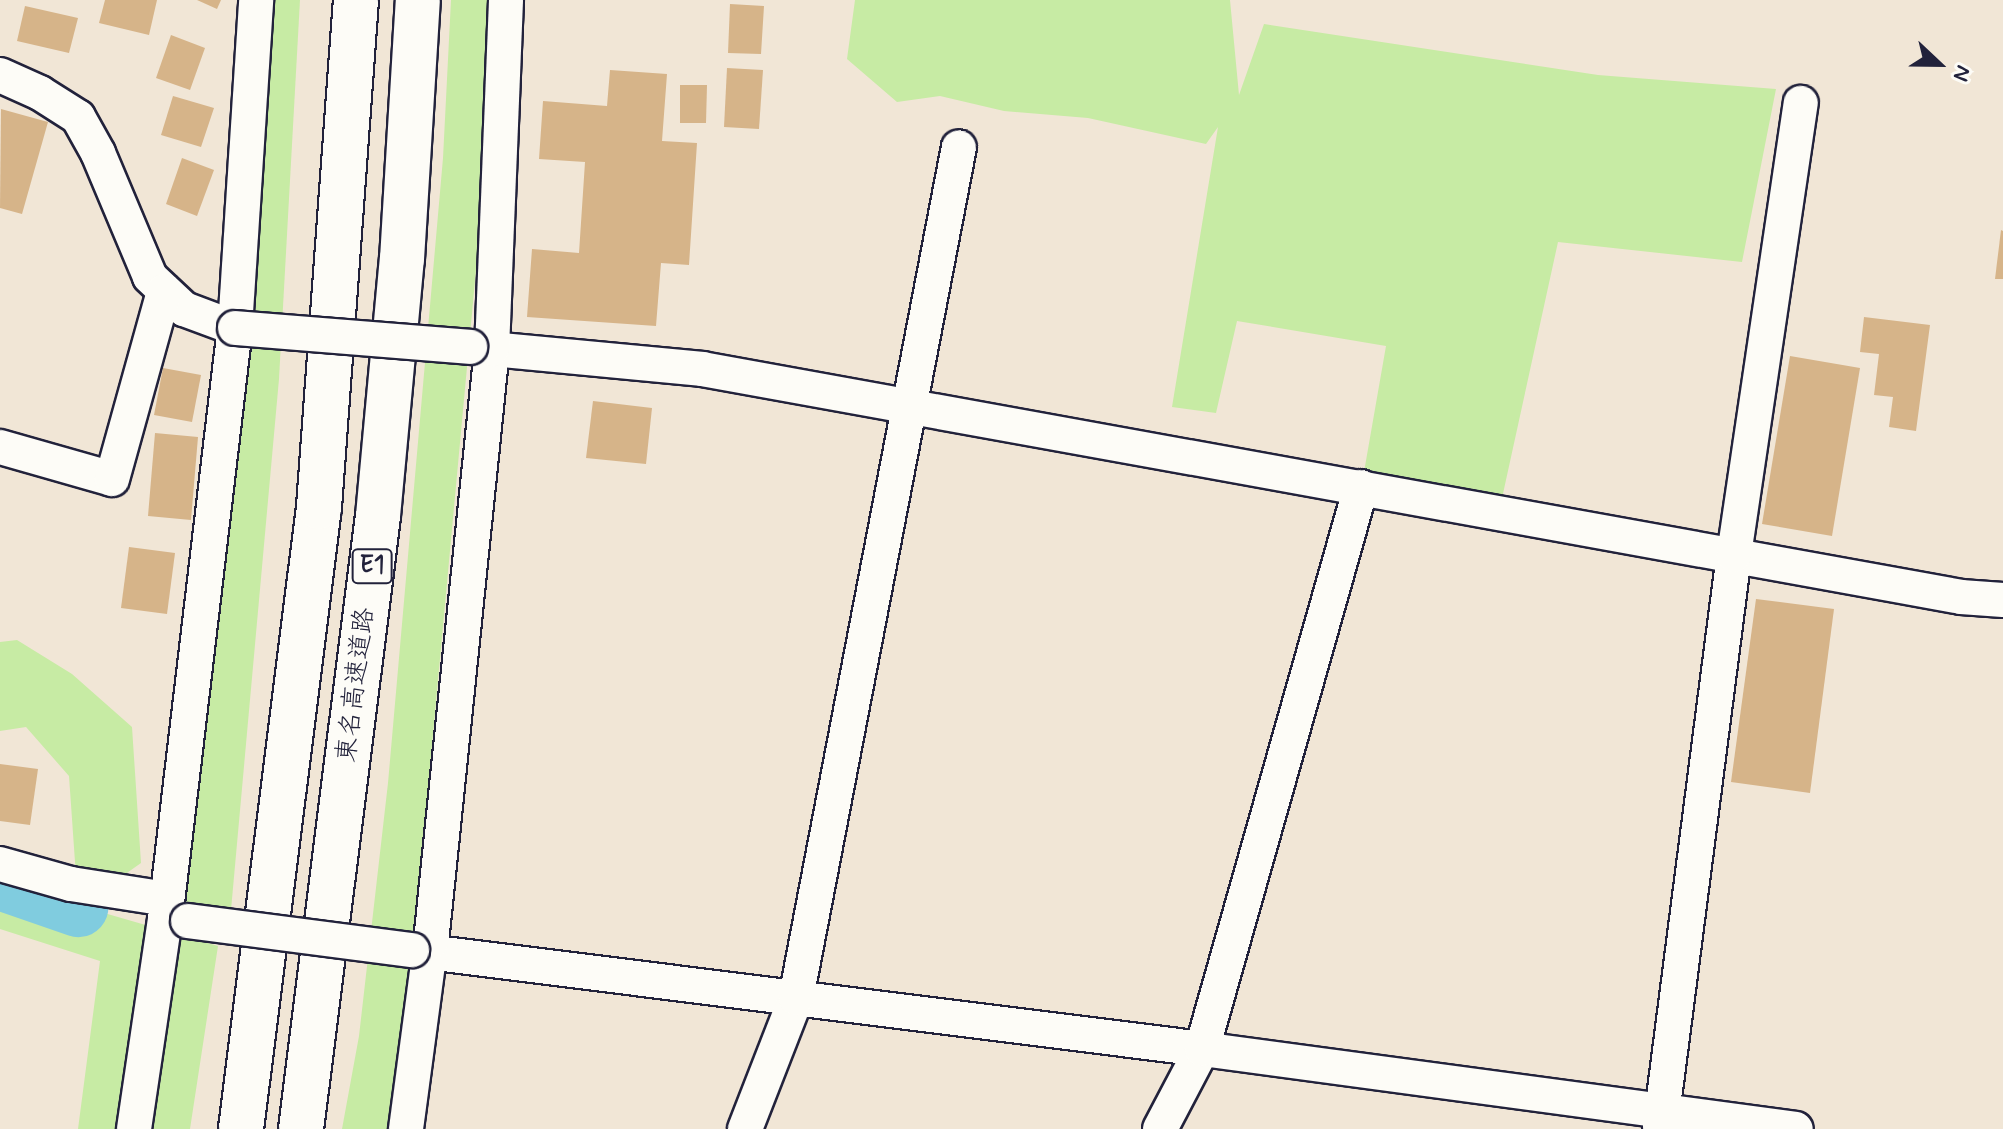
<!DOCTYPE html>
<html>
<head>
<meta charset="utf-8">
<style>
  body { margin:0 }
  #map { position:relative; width:2003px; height:1129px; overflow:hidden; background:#f1e6d6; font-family:Mynerve,"Klee One",sans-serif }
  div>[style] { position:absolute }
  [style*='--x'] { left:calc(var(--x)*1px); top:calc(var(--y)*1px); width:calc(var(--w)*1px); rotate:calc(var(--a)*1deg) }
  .green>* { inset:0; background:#c7eba4 }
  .river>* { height:60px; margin:-30px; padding:0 30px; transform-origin:30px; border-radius:30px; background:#80ccdf }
  .building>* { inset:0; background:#d6b489 }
  .roads { filter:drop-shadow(2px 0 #22223b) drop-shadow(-2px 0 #22223b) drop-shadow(0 2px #22223b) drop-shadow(0 -2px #22223b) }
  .minor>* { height:34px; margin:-17px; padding:0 17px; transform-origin:17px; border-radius:17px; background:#fdfcf7 }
  .motorway>* { height:44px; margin:-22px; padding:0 22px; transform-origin:22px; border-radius:22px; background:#fdfcf7 }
  .bridges { filter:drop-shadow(2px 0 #22223b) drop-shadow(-2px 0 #22223b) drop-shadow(0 2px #22223b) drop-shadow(0 -2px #22223b) }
  .minor-bridge>* { height:34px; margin:-17px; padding:0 17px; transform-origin:17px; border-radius:17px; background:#fdfcf7 }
  span { translate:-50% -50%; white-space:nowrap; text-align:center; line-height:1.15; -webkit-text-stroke:6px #fdfcf7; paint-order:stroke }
  .shield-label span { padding:2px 6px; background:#fdfcf7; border:2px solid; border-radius:6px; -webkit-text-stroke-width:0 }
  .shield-label { font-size:24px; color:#22223b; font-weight:700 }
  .street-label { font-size:26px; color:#22223b }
  .north { position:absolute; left:1899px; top:24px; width:80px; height:80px; -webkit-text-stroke:6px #fdfcf7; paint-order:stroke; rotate:112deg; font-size:22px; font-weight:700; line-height:32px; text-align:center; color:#22223b }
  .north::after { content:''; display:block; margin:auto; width:28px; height:36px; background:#22223b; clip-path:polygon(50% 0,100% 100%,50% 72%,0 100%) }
</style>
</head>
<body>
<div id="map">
  <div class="green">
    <i style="clip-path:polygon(247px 0,300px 0,279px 379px,231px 910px,181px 905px)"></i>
    <i style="clip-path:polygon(451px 0,501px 0,417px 907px,391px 1129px,342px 1129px,359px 1036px,388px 783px,443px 158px)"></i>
    <i style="clip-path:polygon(855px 0,1230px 0,1239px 95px,1264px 24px,1598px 75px,1776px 89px,1742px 262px,1558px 242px,1499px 512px,1364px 472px,1386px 346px,1237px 321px,1216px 413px,1172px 407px,1218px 127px,1206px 144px,1088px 118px,1004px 111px,940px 96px,897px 102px,847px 59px)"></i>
    <i style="clip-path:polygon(17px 640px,72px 674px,132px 727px,141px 863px,80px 906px,218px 946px,190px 1129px,78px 1129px,100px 961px,0 929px,0 883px,78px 905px,69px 776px,26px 727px,0 731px,0 642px)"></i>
  </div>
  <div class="river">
    <i style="--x:0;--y:880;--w:83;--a:19.1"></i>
  </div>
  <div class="building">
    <i style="clip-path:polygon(105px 0,157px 0,149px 35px,99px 23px)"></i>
    <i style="clip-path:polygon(197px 0,221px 0,217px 9px)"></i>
    <i style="clip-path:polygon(730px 4px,764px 6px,761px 54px,728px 53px)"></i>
    <i style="clip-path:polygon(25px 6px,78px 18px,69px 53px,17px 41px)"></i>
    <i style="clip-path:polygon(171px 35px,205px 48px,190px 90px,156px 78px)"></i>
    <i style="clip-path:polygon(727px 68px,763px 70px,759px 129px,724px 127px)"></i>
    <i style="clip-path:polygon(610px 70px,667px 74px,662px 141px,697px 143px,689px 265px,661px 263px,656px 326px,527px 317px,532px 249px,579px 253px,585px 162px,539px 159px,543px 101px,607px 106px)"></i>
    <i style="clip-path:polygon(680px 85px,707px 85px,706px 123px,680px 123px)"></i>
    <i style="clip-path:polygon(173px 96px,214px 108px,201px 147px,161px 135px)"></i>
    <i style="clip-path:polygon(1px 109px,48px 122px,22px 214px,0 208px)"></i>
    <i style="clip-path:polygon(182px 158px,214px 170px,197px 216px,166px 204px)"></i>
    <i style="clip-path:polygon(2001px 230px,2003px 231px,2003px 279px,1995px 279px)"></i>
    <i style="clip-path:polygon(1864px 317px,1930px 325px,1916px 431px,1889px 427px,1893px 397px,1874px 395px,1879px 354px,1860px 352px)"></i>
    <i style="clip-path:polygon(1790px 356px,1860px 368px,1832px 536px,1762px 524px)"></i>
    <i style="clip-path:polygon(163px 368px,201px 375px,192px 422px,154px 415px)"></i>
    <i style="clip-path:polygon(593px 401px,652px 408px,646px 464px,586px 458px)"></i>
    <i style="clip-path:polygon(155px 433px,198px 437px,191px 520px,148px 516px)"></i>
    <i style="clip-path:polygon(129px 547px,175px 553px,167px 614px,121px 608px)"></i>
    <i style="clip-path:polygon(1756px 599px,1834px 609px,1810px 793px,1731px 782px)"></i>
    <i style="clip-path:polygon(0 764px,38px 769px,30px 825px,0 821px)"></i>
  </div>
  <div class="roads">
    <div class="minor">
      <i style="--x:0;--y:75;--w:44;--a:24.2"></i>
      <i style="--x:40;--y:93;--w:45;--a:32.3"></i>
      <i style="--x:78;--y:117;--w:41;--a:60.9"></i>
      <i style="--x:98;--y:153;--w:134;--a:67.2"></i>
      <i style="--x:150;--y:277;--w:47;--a:43.3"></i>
      <i style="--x:184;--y:309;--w:54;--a:20.4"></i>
      <i style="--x:470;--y:347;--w:233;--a:5.4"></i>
      <i style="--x:702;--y:369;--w:1279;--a:10.26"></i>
      <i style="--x:1961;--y:597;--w:42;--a:4.1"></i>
      <i style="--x:0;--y:447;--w:116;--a:15.9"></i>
      <i style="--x:112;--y:479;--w:195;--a:-74.5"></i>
      <i style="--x:0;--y:864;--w:74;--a:15.7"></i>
      <i style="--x:71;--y:884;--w:97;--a:8.9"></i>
      <i style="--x:412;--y:950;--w:796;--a:7.14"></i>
      <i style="--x:1202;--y:1049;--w:599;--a:7.67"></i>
      <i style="--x:134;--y:1129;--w:212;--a:-81.6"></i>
      <i style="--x:165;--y:919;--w:595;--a:-83.25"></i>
      <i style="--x:235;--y:328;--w:329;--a:-86.3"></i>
      <i style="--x:406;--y:1129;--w:189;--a:-82.4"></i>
      <i style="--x:431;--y:942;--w:596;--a:-84.13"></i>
      <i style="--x:492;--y:349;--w:349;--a:-87.7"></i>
      <i style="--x:745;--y:1129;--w:141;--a:-68.7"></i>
      <i style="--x:796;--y:998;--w:866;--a:-79.16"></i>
      <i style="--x:1160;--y:1129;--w:90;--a:-62.3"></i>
      <i style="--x:1202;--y:1049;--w:584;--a:-74.2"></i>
      <i style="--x:1660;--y:1129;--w:579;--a:-82.65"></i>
      <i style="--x:1734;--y:555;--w:457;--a:-81.6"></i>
    </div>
    <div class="motorway">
      <i style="--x:241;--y:1129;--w:627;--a:-82.85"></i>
      <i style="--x:319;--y:507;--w:508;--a:-85.83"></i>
      <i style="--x:301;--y:1129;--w:618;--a:-82.84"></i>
      <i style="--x:378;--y:516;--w:258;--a:-84.7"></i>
      <i style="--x:402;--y:259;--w:259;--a:-86.5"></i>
    </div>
  </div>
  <div class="bridges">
    <div class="minor-bridge">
      <i style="--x:235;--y:328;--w:236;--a:4.6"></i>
      <i style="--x:188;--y:921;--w:226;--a:7.4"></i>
    </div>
  </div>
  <div class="shield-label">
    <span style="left:372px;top:566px">E1</span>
  </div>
  <div class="street-label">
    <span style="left:357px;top:685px;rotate:-83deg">東名高速道路</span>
  </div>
  <div class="north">N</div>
</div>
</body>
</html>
